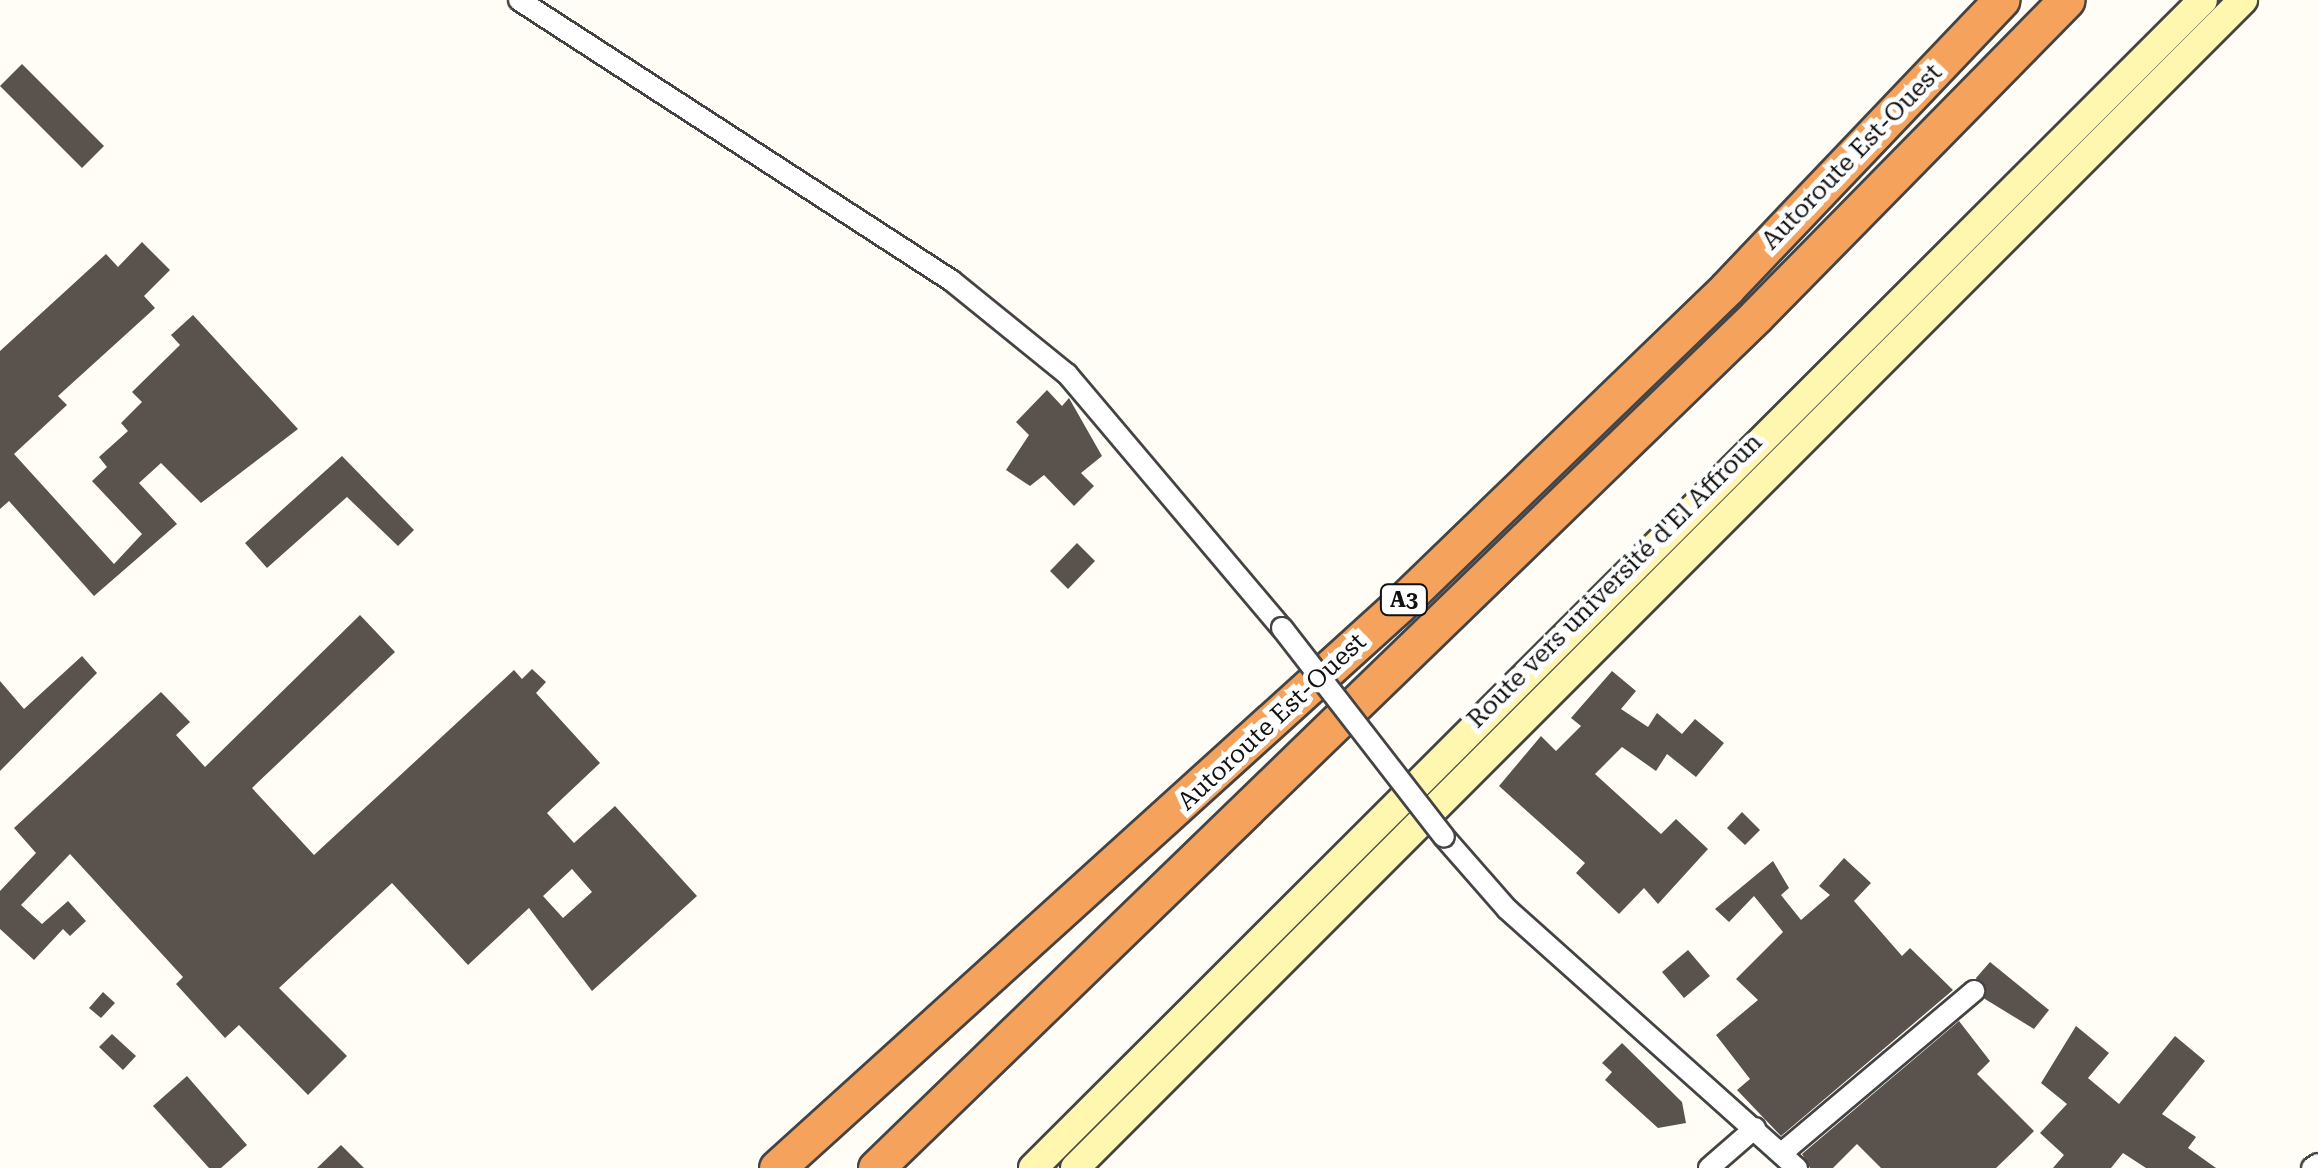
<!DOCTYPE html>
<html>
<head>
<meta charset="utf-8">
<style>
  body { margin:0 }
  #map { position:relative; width:2318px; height:1168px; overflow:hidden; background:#fffdf5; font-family:"Roboto Serif",serif }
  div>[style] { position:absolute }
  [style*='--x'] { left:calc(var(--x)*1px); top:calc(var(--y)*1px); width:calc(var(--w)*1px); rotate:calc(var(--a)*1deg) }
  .building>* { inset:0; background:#5a524d }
  .roads { filter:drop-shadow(2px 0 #444) drop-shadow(-2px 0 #444) drop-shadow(0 2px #444) drop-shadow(0 -2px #444) }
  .street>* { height:20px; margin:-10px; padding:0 10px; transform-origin:10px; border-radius:10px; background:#fff }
  .secondary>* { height:28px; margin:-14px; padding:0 14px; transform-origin:14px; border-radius:14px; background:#fff6b0 }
  .highway>* { height:35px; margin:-17.5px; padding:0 17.5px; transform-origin:17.5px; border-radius:17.5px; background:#f5a25d }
  .bridges { filter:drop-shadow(2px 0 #444) drop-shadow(-2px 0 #444) drop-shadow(0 2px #444) drop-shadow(0 -2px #444) }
  .street-bridge>* { height:20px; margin:-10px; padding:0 10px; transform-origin:10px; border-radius:10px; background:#fff }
  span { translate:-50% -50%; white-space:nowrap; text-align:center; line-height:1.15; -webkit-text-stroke:10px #fff; paint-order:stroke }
  .shield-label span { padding:2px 8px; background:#fff; border:2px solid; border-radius:8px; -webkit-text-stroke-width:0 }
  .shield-label { font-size:22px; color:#111; font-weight:700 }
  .street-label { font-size:25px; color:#111 }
</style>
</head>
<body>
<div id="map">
  <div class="building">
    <i style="clip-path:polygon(22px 64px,104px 146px,82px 168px,0 86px)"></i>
    <i style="clip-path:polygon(142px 242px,170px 270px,144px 296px,155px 308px,58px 396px,67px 405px,14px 454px,114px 564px,142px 534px,92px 481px,107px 467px,99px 457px,128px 431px,121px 423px,142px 402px,132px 392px,180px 345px,171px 335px,193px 315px,298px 429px,201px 503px,161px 463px,139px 483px,177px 524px,94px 596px,9px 501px,0 509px,0 351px,106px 254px,118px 267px)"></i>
    <i style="clip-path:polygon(1047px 390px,1062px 406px,1069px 398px,1102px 456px,1081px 473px,1094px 486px,1074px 506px,1044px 475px,1030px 486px,1006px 470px,1029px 435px,1016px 422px)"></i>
    <i style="clip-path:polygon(342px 456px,414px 530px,398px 546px,347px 497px,267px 568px,245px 543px)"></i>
    <i style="clip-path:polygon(1077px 543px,1095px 561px,1068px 589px,1050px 571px)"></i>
    <i style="clip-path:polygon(evenodd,360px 615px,395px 652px,252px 788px,314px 855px,514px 670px,522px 679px,532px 669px,546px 682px,536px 693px,600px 763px,547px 813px,574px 843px,615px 806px,697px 896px,592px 991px,529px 908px,468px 965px,392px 883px,279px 988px,347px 1056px,308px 1095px,239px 1025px,225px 1038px,176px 984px,183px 977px,70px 854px,21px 905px,42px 924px,68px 901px,86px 921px,70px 936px,63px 929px,34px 960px,0 929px,0 891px,36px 853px,14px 828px,161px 692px,190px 722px,176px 735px,205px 767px,360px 615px,572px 869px,592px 892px,563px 918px,543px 896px,572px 869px)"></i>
    <i style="clip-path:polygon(82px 656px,97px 673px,0 771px,0 681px,24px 709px)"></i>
    <i style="clip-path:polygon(1612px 671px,1636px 691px,1621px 709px,1648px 727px,1657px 713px,1682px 734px,1695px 719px,1724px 743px,1696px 777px,1667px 754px,1656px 771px,1622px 747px,1595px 774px,1661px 834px,1676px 819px,1708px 849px,1658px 904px,1644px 888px,1619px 914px,1576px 873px,1585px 863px,1499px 786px,1541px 736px,1556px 751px,1581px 726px,1571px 718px)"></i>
    <i style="clip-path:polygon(1742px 812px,1760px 830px,1745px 845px,1727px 828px)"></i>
    <i style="clip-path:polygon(1844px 858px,1871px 883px,1854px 901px,1902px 956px,1910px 948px,1953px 990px,1781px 1136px,1737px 1090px,1750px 1079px,1716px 1035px,1758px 1000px,1736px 979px,1783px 932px,1754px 896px,1729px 922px,1715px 909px,1773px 861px,1789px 888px,1781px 895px,1801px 920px,1830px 895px,1819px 886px)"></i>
    <i style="clip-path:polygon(1688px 950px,1710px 976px,1684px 998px,1662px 972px)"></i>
    <i style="clip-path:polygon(1990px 962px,2049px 1010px,2034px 1029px,1985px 999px,1976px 978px)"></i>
    <i style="clip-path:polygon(103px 992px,115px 1003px,101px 1018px,89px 1008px)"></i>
    <i style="clip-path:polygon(1959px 1021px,1990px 1061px,1977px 1074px,2034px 1131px,2021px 1144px,1996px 1168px,1881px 1168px,1857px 1144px,1833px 1168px,1810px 1168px,1802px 1154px)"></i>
    <i style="clip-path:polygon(2076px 1026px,2109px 1053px,2088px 1078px,2119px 1104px,2175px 1036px,2205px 1061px,2162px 1114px,2196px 1137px,2188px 1148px,2216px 1168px,2146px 1168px,2123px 1153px,2111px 1168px,2053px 1168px,2064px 1155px,2040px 1133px,2067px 1104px,2041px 1083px)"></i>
    <i style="clip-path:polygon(112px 1034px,136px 1056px,123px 1070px,99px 1047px)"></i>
    <i style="clip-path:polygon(1622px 1043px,1682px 1102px,1686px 1123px,1658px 1128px,1605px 1080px,1612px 1072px,1602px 1063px)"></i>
    <i style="clip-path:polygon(187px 1076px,247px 1145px,221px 1168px,209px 1168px,153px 1106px)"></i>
    <i style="clip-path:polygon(341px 1145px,364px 1168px,317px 1168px)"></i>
  </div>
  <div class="roads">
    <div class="street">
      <i style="--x:519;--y:0;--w:516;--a:32.98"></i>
      <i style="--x:952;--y:281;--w:148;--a:39"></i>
      <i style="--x:1067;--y:374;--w:333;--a:49.8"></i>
      <i style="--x:1444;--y:837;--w:96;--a:48.8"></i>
      <i style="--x:1507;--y:909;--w:389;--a:41.8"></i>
      <i style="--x:1783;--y:1152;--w:250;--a:-40.1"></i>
      <i style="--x:1709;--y:1168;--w:61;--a:-41"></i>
      <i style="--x:2312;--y:1168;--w:7;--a:-34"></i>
    </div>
    <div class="secondary">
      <i style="--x:1033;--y:1168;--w:1653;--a:-44.95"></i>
      <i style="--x:1075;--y:1168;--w:1652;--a:-45"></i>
    </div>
    <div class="highway">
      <i style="--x:777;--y:1168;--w:839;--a:-42.15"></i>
      <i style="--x:1399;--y:605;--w:456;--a:-44"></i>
      <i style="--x:1727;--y:288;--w:398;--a:-46.4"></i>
      <i style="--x:876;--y:1168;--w:1225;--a:-44.07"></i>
      <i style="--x:1756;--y:316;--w:443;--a:-45.5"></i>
    </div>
  </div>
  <div class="bridges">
    <div class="street-bridge">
      <i style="--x:1282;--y:628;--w:264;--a:52.2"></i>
    </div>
  </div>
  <div class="shield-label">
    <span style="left:1404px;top:600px">A3</span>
  </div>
  <div class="street-label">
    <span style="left:1852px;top:157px;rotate:-46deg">Autoroute Est-Ouest</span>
    <span style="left:1615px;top:581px;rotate:-45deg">Route vers université d'El Affroun</span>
    <span style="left:1272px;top:722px;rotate:-43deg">Autoroute Est-Ouest</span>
  </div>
</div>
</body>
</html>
